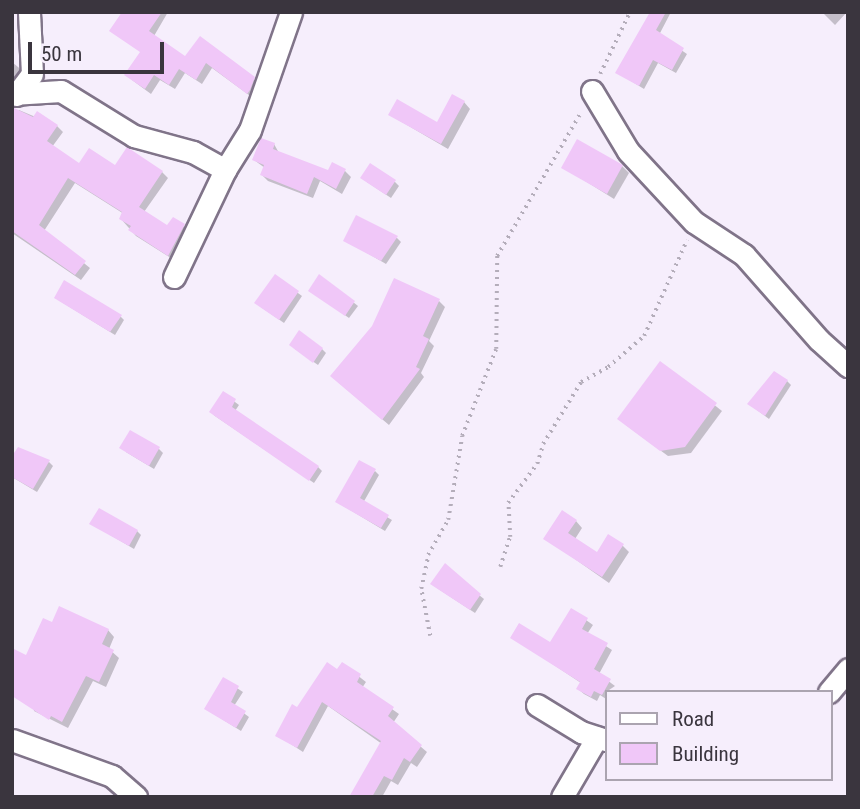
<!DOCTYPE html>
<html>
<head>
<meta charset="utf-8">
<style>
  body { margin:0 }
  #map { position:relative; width:860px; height:809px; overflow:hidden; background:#f6eefc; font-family:"Roboto Condensed",sans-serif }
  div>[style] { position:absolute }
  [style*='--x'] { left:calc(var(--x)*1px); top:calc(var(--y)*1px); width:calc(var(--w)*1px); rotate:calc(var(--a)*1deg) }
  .shadow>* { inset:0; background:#0003 }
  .building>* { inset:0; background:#f0c7f8 }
  .path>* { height:3.5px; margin-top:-1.75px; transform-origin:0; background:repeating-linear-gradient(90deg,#b4adba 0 2px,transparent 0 7px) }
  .roads { filter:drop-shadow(2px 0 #807489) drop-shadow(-2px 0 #807489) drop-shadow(0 2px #807489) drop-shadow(0 -2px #807489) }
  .street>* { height:21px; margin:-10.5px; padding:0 10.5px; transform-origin:10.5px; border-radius:10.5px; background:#fff }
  span { translate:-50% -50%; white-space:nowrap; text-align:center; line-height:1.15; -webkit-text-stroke:6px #f6eefc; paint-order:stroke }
  .frame { position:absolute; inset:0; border:14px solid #3a353e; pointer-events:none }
  .legend { position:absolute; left:605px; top:690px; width:228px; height:91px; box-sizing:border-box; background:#f6eefc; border:2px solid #aba4b0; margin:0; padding:9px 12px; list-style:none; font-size:21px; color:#3a353e }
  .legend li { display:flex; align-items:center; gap:14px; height:35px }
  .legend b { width:35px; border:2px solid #aba4b0 }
  .scale { position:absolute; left:28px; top:42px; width:136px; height:32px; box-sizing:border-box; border:4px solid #3a353e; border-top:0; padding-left:9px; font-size:21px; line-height:24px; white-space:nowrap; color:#3a353e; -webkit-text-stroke:5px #f6eefc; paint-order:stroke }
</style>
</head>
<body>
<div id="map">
  <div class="shadow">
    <i style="clip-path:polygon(124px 12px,168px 12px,154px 36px,186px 58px,201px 38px,259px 84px,253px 98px,212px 68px,202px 84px,185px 73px,175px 89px,160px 80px,151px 94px,132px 80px,141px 53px)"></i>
    <i style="clip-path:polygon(651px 12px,671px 12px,659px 35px,687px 54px,676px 73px,658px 63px,644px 89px,618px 73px)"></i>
    <i style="clip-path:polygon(822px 12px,847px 12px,835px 25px)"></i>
    <i style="clip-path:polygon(12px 62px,24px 72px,12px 84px)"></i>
    <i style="clip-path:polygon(464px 102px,470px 109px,448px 149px,390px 115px,437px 124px)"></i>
    <i style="clip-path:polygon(19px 110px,57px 126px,63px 132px,52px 147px,79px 165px,116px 167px,128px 150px,162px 172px,168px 178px,144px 212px,168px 228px,183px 226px,189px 232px,174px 260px,136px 236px,121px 219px,124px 214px,75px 183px,44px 231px,90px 268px,81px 280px,12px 233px,12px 119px)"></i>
    <i style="clip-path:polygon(274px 144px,279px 153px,328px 172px,333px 164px,345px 171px,351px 177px,342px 194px,320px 181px,313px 198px,268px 181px,262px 175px,265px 168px,254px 160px)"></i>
    <i style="clip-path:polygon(622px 166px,629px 173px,614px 199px,563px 167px)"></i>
    <i style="clip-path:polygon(367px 182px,395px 182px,399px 186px,391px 198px)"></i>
    <i style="clip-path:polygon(397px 238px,401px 242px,386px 264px,345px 240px)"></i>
    <i style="clip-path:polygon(275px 276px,302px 296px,284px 323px,261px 307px)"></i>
    <i style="clip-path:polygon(310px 291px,353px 302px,358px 306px,349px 318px)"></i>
    <i style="clip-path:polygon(60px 301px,120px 316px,124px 320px,115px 335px)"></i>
    <i style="clip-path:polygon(439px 301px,445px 307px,429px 341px,434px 346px,421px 373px,424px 377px,389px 425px,338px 382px)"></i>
    <i style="clip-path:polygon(295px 349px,322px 349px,326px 353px,318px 365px)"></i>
    <i style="clip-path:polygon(661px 363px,722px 411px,691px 453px,668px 456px,626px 425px)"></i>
    <i style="clip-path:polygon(787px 381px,791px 385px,769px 419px,749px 404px)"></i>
    <i style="clip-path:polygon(223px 393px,239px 405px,235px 411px,318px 467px,322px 471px,314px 483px,215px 416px,211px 412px)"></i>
    <i style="clip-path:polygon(159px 449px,163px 453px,154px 469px,126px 452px)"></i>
    <i style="clip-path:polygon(49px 462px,53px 466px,37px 492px,12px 477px)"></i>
    <i style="clip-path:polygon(375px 471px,379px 475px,363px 503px,392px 520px,385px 531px,337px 502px)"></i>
    <i style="clip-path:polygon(576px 521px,582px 528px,575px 539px,597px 554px,622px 545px,629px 552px,609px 583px,545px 538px)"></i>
    <i style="clip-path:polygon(92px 524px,137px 531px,141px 535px,134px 549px)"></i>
    <i style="clip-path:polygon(437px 588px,479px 595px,484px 599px,475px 613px)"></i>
    <i style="clip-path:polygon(572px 610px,593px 625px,587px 634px,612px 650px,599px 674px,615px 686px,606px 692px,606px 699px,600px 695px,597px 701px,584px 694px,578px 689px,581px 683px,512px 637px,550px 645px)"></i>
    <i style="clip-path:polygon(53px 625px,108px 630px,114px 637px,109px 649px,119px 658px,106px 687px,93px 681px,68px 728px,34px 711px,26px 658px)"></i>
    <i style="clip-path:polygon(343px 664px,366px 682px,362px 688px,399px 714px,393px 723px,427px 752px,417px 767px,411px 763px,398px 785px,391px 781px,382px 797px,351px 797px,382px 744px,328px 706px,303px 752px,277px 735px)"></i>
    <i style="clip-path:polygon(223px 679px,243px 692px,234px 706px,249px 717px,241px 731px,206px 709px)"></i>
  </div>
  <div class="building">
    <i style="clip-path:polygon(122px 12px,162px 12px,149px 31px,185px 56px,200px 36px,255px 77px,250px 90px,247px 94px,206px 63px,196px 80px,179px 69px,169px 85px,154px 75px,145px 89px,124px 75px,140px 52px,109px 31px)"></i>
    <i style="clip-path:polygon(650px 12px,666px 12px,656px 30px,684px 48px,672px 70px,653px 60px,639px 86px,615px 73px)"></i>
    <i style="clip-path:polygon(452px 94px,465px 101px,441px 144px,388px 115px,397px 99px,437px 122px)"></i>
    <i style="clip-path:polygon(12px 107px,33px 117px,37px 111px,58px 125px,47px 141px,79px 163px,89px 148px,115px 165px,127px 147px,163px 171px,139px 207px,167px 225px,173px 217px,185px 224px,168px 256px,128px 230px,131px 226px,119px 219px,122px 212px,68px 178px,39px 225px,86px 261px,75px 275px,12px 231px)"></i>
    <i style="clip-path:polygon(261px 138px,275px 143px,273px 149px,328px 170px,332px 162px,346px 169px,336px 189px,314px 177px,307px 194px,260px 175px,264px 165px,252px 160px)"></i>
    <i style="clip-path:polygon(577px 139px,623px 165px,607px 194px,561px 168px)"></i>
    <i style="clip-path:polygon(370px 163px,396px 180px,386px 195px,360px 178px)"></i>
    <i style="clip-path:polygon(356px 215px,398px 236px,381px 261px,343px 241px)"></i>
    <i style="clip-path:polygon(275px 274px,299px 291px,279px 320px,254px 303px)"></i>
    <i style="clip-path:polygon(319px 274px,355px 301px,345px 316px,308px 291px)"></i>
    <i style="clip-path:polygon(394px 278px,440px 299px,423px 336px,429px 339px,416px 367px,420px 369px,382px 420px,330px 376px,372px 326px)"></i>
    <i style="clip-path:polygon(64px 280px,122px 315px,110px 332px,54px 298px)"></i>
    <i style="clip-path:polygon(299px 330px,323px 348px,313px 363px,289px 345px)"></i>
    <i style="clip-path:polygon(660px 361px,717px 403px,685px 447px,660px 451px,617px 419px)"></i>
    <i style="clip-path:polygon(774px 371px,788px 380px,765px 416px,747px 404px)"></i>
    <i style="clip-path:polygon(223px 391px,236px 399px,232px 407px,319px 466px,309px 481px,209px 412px)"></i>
    <i style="clip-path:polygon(130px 430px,160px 447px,149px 466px,119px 448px)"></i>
    <i style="clip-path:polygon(18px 447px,50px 460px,33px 489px,12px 477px,12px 456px)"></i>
    <i style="clip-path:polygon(359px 460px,376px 469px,360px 498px,389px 515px,381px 528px,335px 502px)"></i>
    <i style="clip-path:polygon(99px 508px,138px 530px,129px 546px,89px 524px)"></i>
    <i style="clip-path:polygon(562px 510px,577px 520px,568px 533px,597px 552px,608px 534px,624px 544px,602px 577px,543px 539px)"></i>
    <i style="clip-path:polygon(445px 563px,481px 594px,470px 610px,430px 584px)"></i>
    <i style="clip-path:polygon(59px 606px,109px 629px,102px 644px,114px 650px,99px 682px,86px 676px,62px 722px,51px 716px,49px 720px,12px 696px,12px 648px,26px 655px,43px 618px,52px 622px)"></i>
    <i style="clip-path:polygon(571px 608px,588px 618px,582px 629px,608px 643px,594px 669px,611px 679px,602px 695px,594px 691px,591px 697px,576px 689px,580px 682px,510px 638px,519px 623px,550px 642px)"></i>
    <i style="clip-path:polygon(327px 662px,337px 669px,342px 662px,361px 674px,357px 682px,394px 707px,388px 716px,422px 745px,410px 762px,404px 758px,392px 780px,384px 776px,372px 797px,349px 797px,381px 741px,322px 702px,297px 748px,275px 736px,292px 704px,297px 707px)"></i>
    <i style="clip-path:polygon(223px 677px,239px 686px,231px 702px,246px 711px,236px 728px,204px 709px)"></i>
  </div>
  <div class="path">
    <i style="--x:600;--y:74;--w:69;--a:-64.2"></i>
    <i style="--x:500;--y:567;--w:32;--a:-72"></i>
    <i style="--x:510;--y:537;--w:34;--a:-93"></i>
    <i style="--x:508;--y:503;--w:49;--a:-53.4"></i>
    <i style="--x:537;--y:464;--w:21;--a:-73"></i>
    <i style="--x:543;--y:444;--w:73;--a:-58.5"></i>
    <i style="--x:581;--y:382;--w:31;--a:-29"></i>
    <i style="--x:608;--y:367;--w:48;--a:-40.7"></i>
    <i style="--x:644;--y:336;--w:105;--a:-65.9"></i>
    <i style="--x:430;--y:636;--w:48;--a:-100.8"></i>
    <i style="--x:421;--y:589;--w:35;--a:-78"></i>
    <i style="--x:428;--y:555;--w:40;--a:-60.3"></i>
    <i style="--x:448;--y:520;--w:85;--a:-80.5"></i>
    <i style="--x:462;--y:436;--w:93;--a:-68.7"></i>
    <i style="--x:496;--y:349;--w:93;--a:-89.4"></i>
    <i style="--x:497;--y:256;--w:167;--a:-59.7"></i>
  </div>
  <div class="roads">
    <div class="street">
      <i style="--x:592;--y:91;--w:70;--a:59"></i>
      <i style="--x:628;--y:151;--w:97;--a:47.1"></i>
      <i style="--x:694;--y:222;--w:60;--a:33.4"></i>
      <i style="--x:744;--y:255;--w:113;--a:48.6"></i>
      <i style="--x:819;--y:340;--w:39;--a:42"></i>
      <i style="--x:12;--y:94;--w:49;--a:-3.5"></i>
      <i style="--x:61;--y:91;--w:86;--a:31.7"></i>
      <i style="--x:134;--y:136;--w:61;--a:15.2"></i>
      <i style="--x:193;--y:152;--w:37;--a:29"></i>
      <i style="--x:16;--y:95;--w:26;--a:-53"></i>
      <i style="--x:32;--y:74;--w:62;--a:-92.8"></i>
      <i style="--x:174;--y:277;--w:119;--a:-64.5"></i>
      <i style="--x:225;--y:170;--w:47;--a:-58"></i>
      <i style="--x:250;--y:130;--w:125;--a:-70.8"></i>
      <i style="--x:829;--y:692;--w:30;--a:-50"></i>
      <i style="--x:537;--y:705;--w:52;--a:31.5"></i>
      <i style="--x:581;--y:732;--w:26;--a:18"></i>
      <i style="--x:12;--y:740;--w:106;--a:19.8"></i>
      <i style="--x:112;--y:776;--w:32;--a:41"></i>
      <i style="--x:562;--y:797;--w:69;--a:-59.7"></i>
    </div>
  </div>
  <div class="frame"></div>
  <ul class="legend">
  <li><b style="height:9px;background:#fff"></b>Road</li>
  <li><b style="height:19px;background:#f0c7f8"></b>Building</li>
  </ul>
  <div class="scale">50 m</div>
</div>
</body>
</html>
